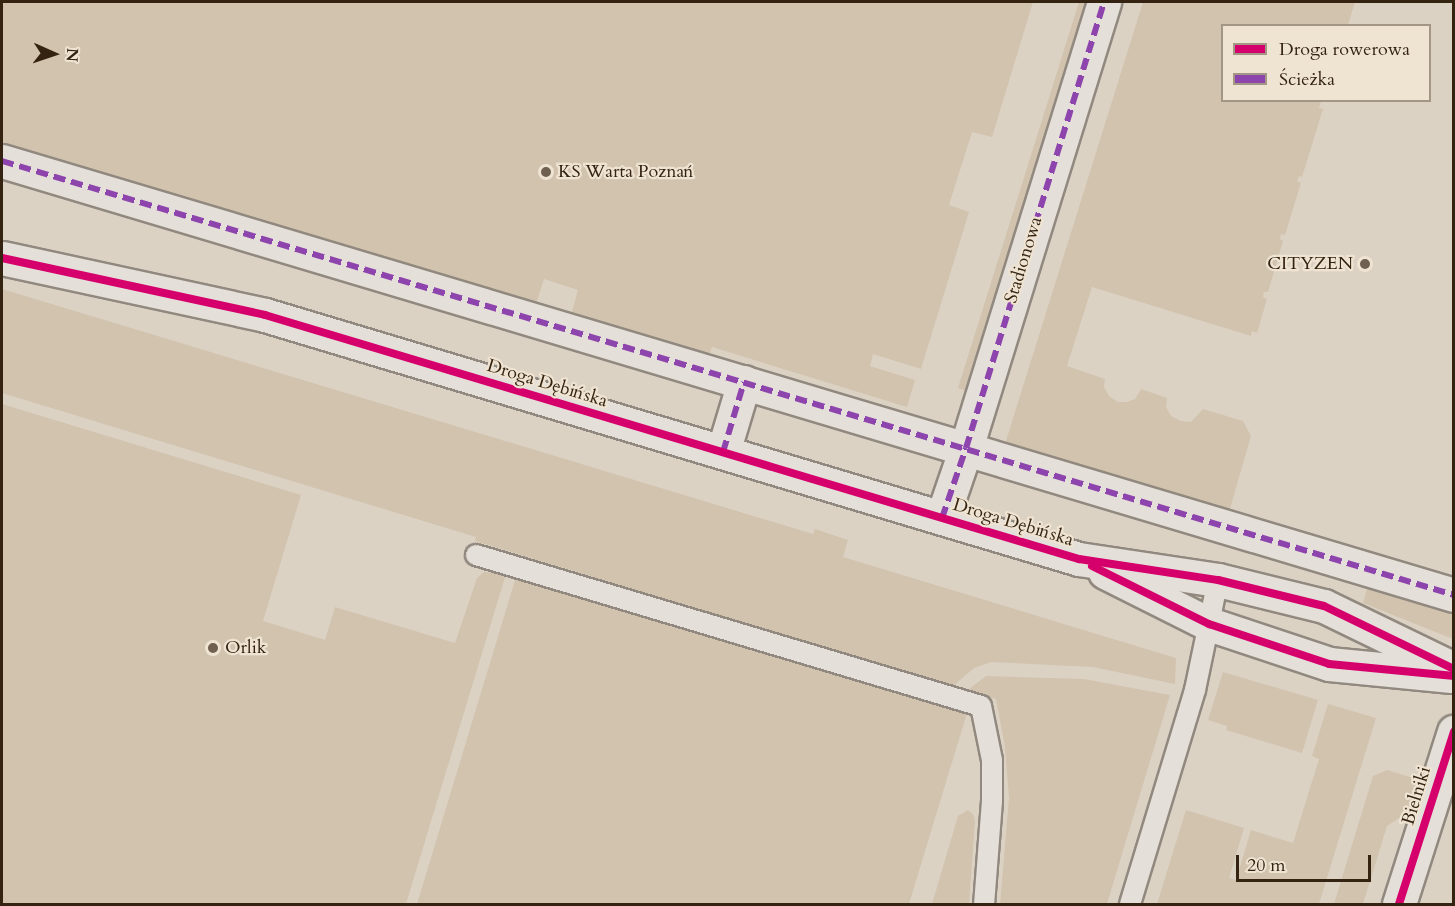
<!DOCTYPE html>
<html>
<head>
<meta charset="utf-8">
<style>
  body { margin:0 }
  #map { position:relative; width:1455px; height:906px; overflow:hidden; background:#dcd2c4; font-family:Cardo,serif }
  div>[style] { position:absolute }
  [style*='--x'] { left:calc(var(--x)*1px); top:calc(var(--y)*1px); width:calc(var(--w)*1px); rotate:calc(var(--a)*1deg) }
  .green>* { inset:0; background:#d1c3ae }
  .roads { filter:drop-shadow(2px 0 #91897f) drop-shadow(-2px 0 #91897f) drop-shadow(0 2px #91897f) drop-shadow(0 -2px #91897f) }
  .lane>* { height:20px; margin:-10px; padding:0 10px; transform-origin:10px; border-radius:10px; background:#e4dfd8 }
  .street>* { height:33px; margin:-16.5px; padding:0 16.5px; transform-origin:16.5px; border-radius:16.5px; background:#e4dfd8 }
  .secondary>* { height:33px; margin:-16.5px; padding:0 16.5px; transform-origin:16.5px; border-radius:16.5px; background:#e4dfd8 }
  .quiet>* { height:6px; margin-top:-3px; transform-origin:0; background:repeating-linear-gradient(90deg,#8e44ad 0 12px,transparent 0 18px) }
  .cycleway>* { height:8px; margin:-4px; padding:0 4px; transform-origin:4px; border-radius:4px; background:#d6006c }
  .dots>* { width:16px; height:16px; translate:-50% -50%; box-sizing:border-box; border:3px solid #efe3d2; border-radius:50% }
  span { translate:-50% -50%; white-space:nowrap; text-align:center; line-height:1.15; -webkit-text-stroke:4.5px #efe3d2; paint-order:stroke }
  .poi-label { font-size:18px; color:#342310 }
  .left { translate:0 -50%; text-align:left }
  .right { translate:-100% -50%; text-align:right }
  .street-label { font-size:18px; color:#342310 }
  .frame { position:absolute; inset:0; border:3px solid #342310; pointer-events:none }
  .legend { position:absolute; left:1221px; top:24px; width:210px; height:78px; box-sizing:border-box; background:#efe3d2; border:2px solid #a49684; margin:0; padding:8px 10px; list-style:none; font-size:18px; color:#342310 }
  .legend li { display:flex; align-items:center; gap:12px; height:30px }
  .legend b { width:30px; border:2px solid #a49684 }
  .north { position:absolute; left:24px; top:24px; width:60px; height:60px; -webkit-text-stroke:4px #efe3d2; paint-order:stroke; rotate:93deg; font-size:16px; font-weight:700; line-height:24px; text-align:center; color:#342310 }
  .north::after { content:''; display:block; margin:auto; width:21px; height:27px; background:#342310; clip-path:polygon(50% 0,100% 100%,50% 72%,0 100%) }
  .scale { position:absolute; left:1236px; top:855px; width:135px; height:27px; box-sizing:border-box; border:3px solid #342310; border-top:0; padding-left:8px; font-size:18px; line-height:21px; white-space:nowrap; color:#342310; -webkit-text-stroke:4px #efe3d2; paint-order:stroke }
</style>
</head>
<body>
<div id="map">
  <div class="green">
    <i style="clip-path:polygon(2px 2px,1033px 2px,992px 137px,972px 132px,949px 205px,969px 212px,921px 369px,873px 354px,870px 366px,915px 380px,907px 407px,712px 347px,709px 355px,571px 315px,578px 290px,544px 279px,536px 304px,2px 144px)"></i>
    <i style="clip-path:polygon(1079px 2px,1088px 2px,966px 391px,958px 388px)"></i>
    <i style="clip-path:polygon(1143px 2px,1355px 2px,1348px 25px,1222px 26px,1222px 100px,1325px 101px,1321px 101px,1319px 108px,1323px 109px,1302px 177px,1299px 176px,1297px 181px,1301px 183px,1285px 235px,1281px 234px,1280px 239px,1283px 241px,1268px 292px,1264px 292px,1263px 297px,1267px 299px,1257px 333px,1252px 331px,1251px 336px,1092px 287px,1067px 366px,1105px 379px,1104px 387px,1109px 396px,1118px 402px,1127px 402px,1135px 399px,1141px 389px,1167px 398px,1166px 407px,1171px 416px,1181px 421px,1191px 422px,1203px 409px,1243px 421px,1251px 436px,1229px 512px,1005px 444px)"></i>
    <i style="clip-path:polygon(2px 289px,813px 534px,815px 529px,848px 540px,843px 557px,1176px 658px,1175px 684px,1093px 667px,991px 662px,974px 668px,953px 686px,475px 541px,476px 537px,2px 393px)"></i>
    <i style="clip-path:polygon(2px 404px,301px 495px,263px 621px,325px 640px,335px 607px,455px 643px,477px 578px,484px 572px,506px 574px,406px 904px,2px 904px)"></i>
    <i style="clip-path:polygon(516px 577px,967px 713px,909px 904px,417px 904px)"></i>
    <i style="clip-path:polygon(1368px 586px,1453px 612px,1453px 639px,1363px 603px)"></i>
    <i style="clip-path:polygon(1223px 672px,1318px 700px,1302px 753px,1226px 730px,1227px 726px,1208px 720px)"></i>
    <i style="clip-path:polygon(986px 676px,1084px 679px,1170px 695px,1107px 904px,1000px 904px,1009px 798px,1005px 747px,996px 699px,968px 690px)"></i>
    <i style="clip-path:polygon(1328px 704px,1376px 718px,1319px 904px,1157px 904px,1186px 810px,1244px 828px,1229px 878px,1236px 880px,1251px 830px,1293px 843px,1319px 759px,1312px 756px)"></i>
    <i style="clip-path:polygon(1387px 770px,1420px 780px,1410px 811px,1387px 826px,1363px 904px,1334px 904px,1373px 776px)"></i>
    <i style="clip-path:polygon(968px 810px,973px 814px,975px 821px,969px 904px,932px 904px,958px 816px)"></i>
  </div>
  <div class="roads">
    <div class="lane">
      <i style="--x:476;--y:555;--w:527;--a:16.65"></i>
      <i style="--x:981;--y:706;--w:55;--a:78.5"></i>
      <i style="--x:992;--y:760;--w:41;--a:90"></i>
      <i style="--x:992;--y:801;--w:103;--a:94.4"></i>
      <i style="--x:1130;--y:904;--w:224;--a:-73.1"></i>
      <i style="--x:1195;--y:690;--w:112;--a:-78.2"></i>
    </div>
    <div class="street">
      <i style="--x:2;--y:161;--w:1515;--a:16.64"></i>
      <i style="--x:723;--y:452;--w:73;--a:-73.3"></i>
      <i style="--x:942;--y:518;--w:74;--a:-71.1"></i>
      <i style="--x:966;--y:448;--w:467;--a:-72.8"></i>
      <i style="--x:1399;--y:904;--w:181;--a:-72.3"></i>
    </div>
    <div class="secondary">
      <i style="--x:2;--y:258;--w:269;--a:12.2"></i>
      <i style="--x:265;--y:315;--w:850;--a:16.69"></i>
      <i style="--x:1079;--y:559;--w:141;--a:8.6"></i>
      <i style="--x:1218;--y:580;--w:109;--a:13.8"></i>
      <i style="--x:1324;--y:606;--w:144;--a:25.9"></i>
      <i style="--x:1105;--y:572;--w:116;--a:26.6"></i>
      <i style="--x:1209;--y:624;--w:126;--a:18.4"></i>
      <i style="--x:1329;--y:664;--w:123;--a:5.6"></i>
    </div>
  </div>
  <div class="quiet">
    <i style="--x:2;--y:161;--w:1515;--a:16.64"></i>
    <i style="--x:723;--y:452;--w:73;--a:-73.3"></i>
    <i style="--x:942;--y:518;--w:74;--a:-71.1"></i>
    <i style="--x:966;--y:448;--w:467;--a:-72.8"></i>
  </div>
  <div class="cycleway">
    <i style="--x:2;--y:258;--w:269;--a:12.2"></i>
    <i style="--x:265;--y:315;--w:850;--a:16.69"></i>
    <i style="--x:1079;--y:559;--w:141;--a:8.6"></i>
    <i style="--x:1218;--y:580;--w:109;--a:13.8"></i>
    <i style="--x:1324;--y:606;--w:144;--a:25.9"></i>
    <i style="--x:1092;--y:566;--w:131;--a:26.4"></i>
    <i style="--x:1209;--y:624;--w:126;--a:18.4"></i>
    <i style="--x:1329;--y:664;--w:126;--a:5.5"></i>
    <i style="--x:1399;--y:904;--w:181;--a:-72.3"></i>
  </div>
  <div class="dots">
    <i style="left:546px;top:172px;background:#6f604f"></i>
    <i style="left:1365px;top:264px;background:#6f604f"></i>
    <i style="left:213px;top:648px;background:#6f604f"></i>
  </div>
  <div class="poi-label">
    <span class="left" style="left:558px;top:172px">KS Warta Poznań</span>
    <span class="right" style="left:1353px;top:264px">CITYZEN</span>
    <span class="left" style="left:225px;top:648px">Orlik</span>
  </div>
  <div class="street-label">
    <span style="left:1024px;top:260px;rotate:-73deg">Stadionowa</span>
    <span style="left:547px;top:384px;rotate:17deg">Droga Dębińska</span>
    <span style="left:1013px;top:523px;rotate:17deg">Droga Dębińska</span>
    <span style="left:1417px;top:796px;rotate:-73deg">Bielniki</span>
  </div>
  <div class="frame"></div>
  <ul class="legend">
  <li><b style="height:8px;background:#d6006c"></b>Droga rowerowa</li>
  <li><b style="height:8px;background:#8e44ad"></b>Ścieżka</li>
  </ul>
  <div class="north">N</div>
  <div class="scale">20 m</div>
</div>
</body>
</html>
